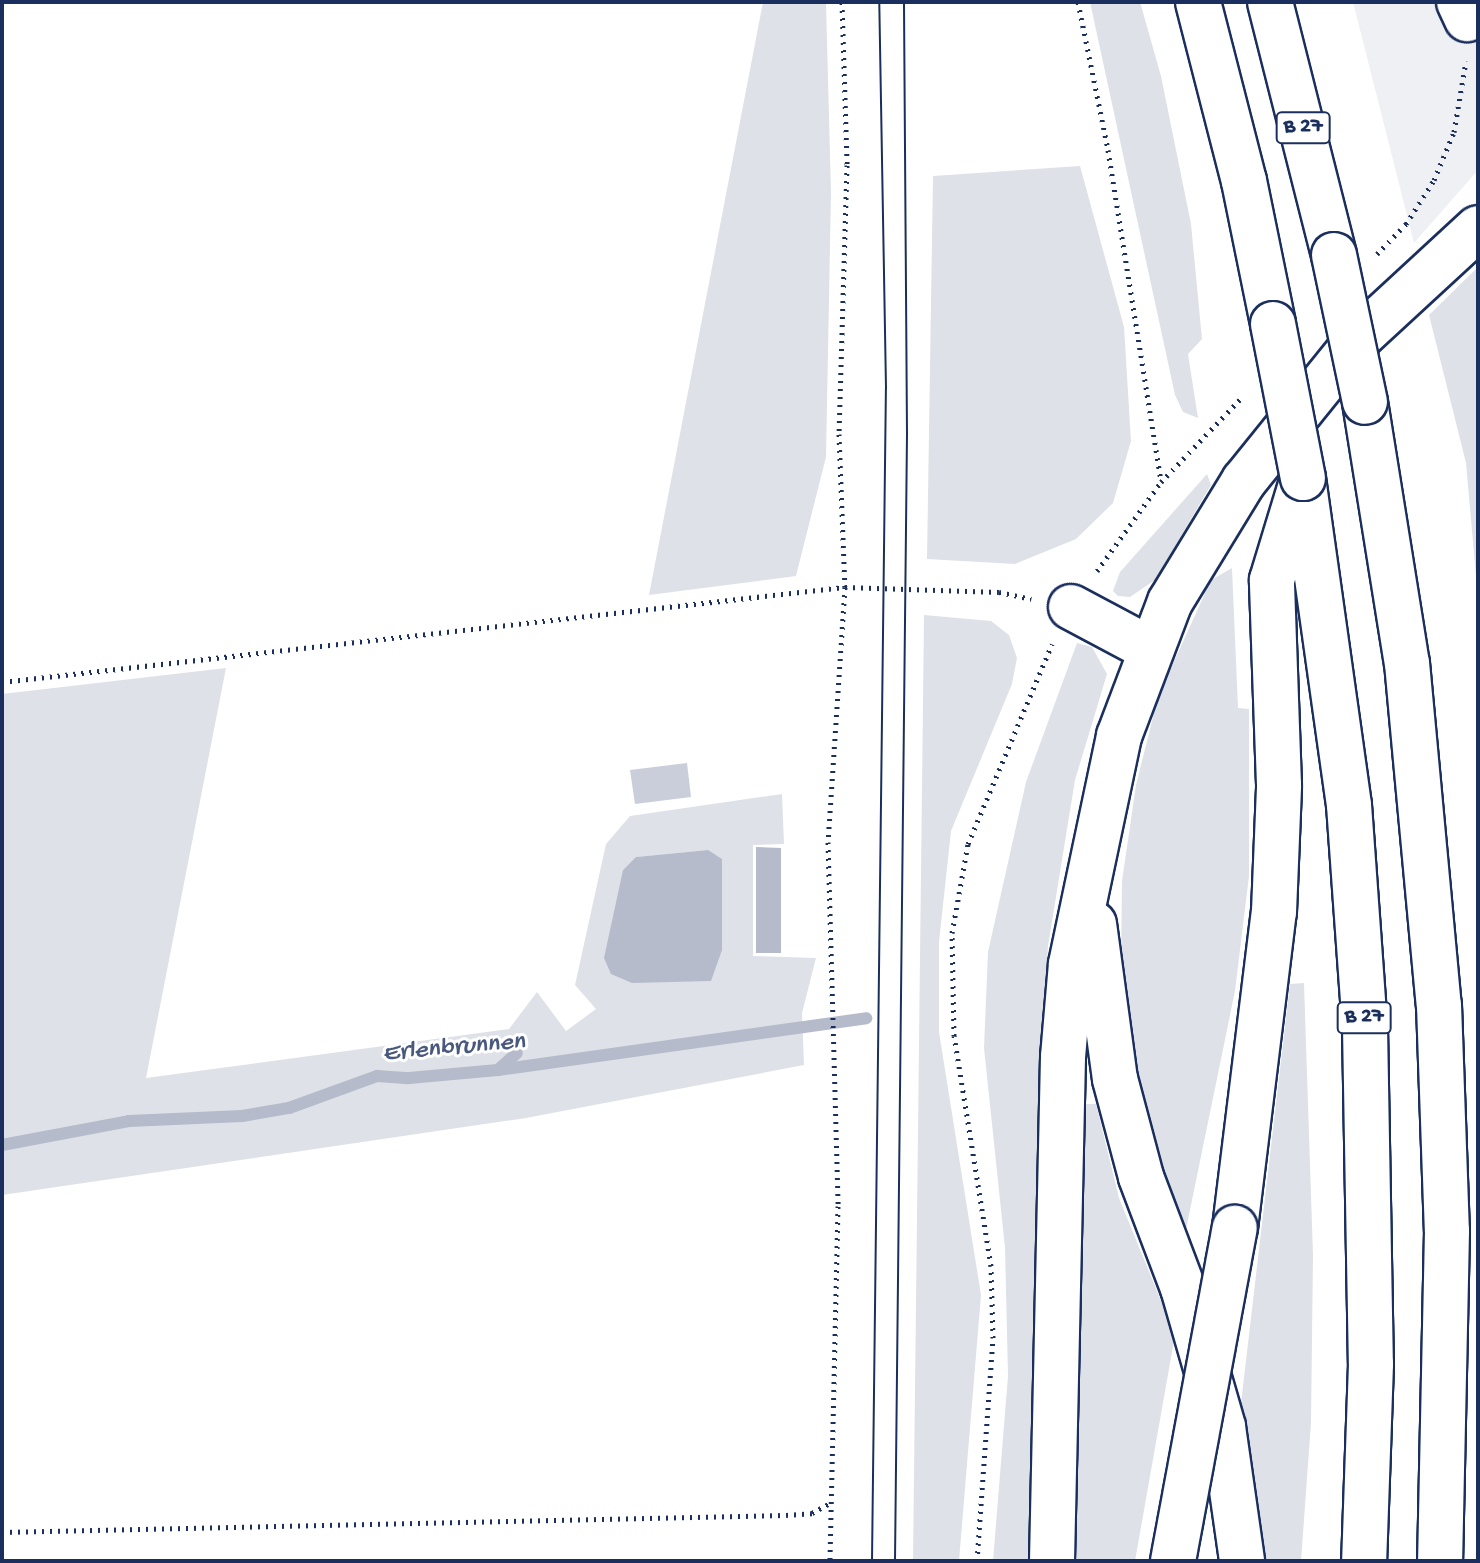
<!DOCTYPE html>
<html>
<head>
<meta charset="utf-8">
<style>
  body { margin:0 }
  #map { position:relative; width:1480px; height:1563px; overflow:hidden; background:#fff; font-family:"Gochi Hand",sans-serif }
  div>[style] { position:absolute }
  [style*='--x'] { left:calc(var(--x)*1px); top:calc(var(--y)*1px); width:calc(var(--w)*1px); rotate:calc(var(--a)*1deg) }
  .built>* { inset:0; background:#eff0f4 }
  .green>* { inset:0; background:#dee1e7 }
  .water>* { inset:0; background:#b5bbca }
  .stream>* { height:12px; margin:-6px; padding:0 6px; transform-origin:6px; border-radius:6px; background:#b5bbca }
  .building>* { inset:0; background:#caceda }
  .path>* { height:5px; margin-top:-2.5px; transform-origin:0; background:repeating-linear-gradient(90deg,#1b2f5e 0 2px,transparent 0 8px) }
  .roads { filter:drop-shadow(2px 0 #1b2f5e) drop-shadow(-2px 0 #1b2f5e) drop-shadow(0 2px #1b2f5e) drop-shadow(0 -2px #1b2f5e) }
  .minor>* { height:44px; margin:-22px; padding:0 22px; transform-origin:22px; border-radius:22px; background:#fff }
  .highway>* { height:44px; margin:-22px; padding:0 22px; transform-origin:22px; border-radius:22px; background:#fff }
  .tram>* { height:2px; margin:-1px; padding:0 1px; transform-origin:1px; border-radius:1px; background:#1b2f5e }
  .bridges { filter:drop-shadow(2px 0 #1b2f5e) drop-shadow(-2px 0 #1b2f5e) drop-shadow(0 2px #1b2f5e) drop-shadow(0 -2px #1b2f5e) }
  .highway-bridge>* { height:44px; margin:-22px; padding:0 22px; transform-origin:22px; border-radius:22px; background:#fff }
  span { translate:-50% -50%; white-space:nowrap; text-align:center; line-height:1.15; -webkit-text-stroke:6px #fff; paint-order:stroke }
  .shield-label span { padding:2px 6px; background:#fff; border:2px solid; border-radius:6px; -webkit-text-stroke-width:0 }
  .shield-label { font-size:22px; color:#1b2f5e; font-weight:700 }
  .water-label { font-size:26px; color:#49597e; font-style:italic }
  .frame { position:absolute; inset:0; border:4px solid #1b2f5e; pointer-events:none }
</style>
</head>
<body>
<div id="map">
  <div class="built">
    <i style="clip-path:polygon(1353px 2px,1478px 2px,1478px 170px,1414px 243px)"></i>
  </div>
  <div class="green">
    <i style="clip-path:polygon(763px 2px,826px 2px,831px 193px,826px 457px,796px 576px,649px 595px)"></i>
    <i style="clip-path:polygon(1090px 2px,1140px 2px,1161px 76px,1191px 224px,1202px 339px,1188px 354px,1198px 418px,1183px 412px,1175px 395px)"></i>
    <i style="clip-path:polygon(1080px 166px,1124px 327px,1131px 441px,1113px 503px,1076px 539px,1015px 564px,927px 559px,933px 176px)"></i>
    <i style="clip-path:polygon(1478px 267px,1478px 599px,1466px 463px,1429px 315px)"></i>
    <i style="clip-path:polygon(1207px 474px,1211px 485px,1155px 580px,1130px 597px,1118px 596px,1113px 591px,1120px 572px)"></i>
    <i style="clip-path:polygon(1232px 568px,1238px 708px,1249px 709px,1249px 876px,1235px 991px,1183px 1244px,1143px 1141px,1121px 964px,1122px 881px,1136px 785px,1158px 697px,1211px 580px)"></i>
    <i style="clip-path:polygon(924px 615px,991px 621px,1009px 635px,1017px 658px,1012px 684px,951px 831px,939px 942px,939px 1032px,981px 1295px,959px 1561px,913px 1561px)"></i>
    <i style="clip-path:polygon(1077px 643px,1092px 647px,1107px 674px,1075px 780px,1048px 946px,1041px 1049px,1028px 1561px,993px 1561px,1008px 1376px,1005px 1248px,984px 1048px,988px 952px,1026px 782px)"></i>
    <i style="clip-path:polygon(evenodd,226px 668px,146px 1078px,509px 1029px,537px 992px,566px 1031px,596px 1009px,575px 985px,606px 844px,630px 816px,782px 794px,784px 844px,753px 845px,753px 956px,816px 958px,802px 1013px,804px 1065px,526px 1118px,2px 1195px,2px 694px,226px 668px,708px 850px,623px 870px,637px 857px,708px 850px)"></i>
    <i style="clip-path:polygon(1304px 983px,1313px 1255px,1311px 1423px,1301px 1561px,1263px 1561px,1240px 1412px,1290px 984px)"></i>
    <i style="clip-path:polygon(1080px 1104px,1096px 1104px,1119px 1198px,1175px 1335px,1135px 1561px,1076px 1561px)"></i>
  </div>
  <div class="water">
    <i style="clip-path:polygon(756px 847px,781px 848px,781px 953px,756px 953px)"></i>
    <i style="clip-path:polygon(708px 850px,722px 859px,722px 950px,711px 981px,632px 983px,611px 974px,604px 958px,623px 870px,636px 857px)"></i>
  </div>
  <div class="stream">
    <i style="--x:499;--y:1069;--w:24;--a:-42"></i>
    <i style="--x:2;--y:1145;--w:129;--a:-10.7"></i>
    <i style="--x:129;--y:1121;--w:113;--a:-2.5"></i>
    <i style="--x:242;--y:1116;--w:48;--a:-9.7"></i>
    <i style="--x:289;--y:1108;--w:94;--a:-20"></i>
    <i style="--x:377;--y:1076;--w:32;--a:4"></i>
    <i style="--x:409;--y:1078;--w:89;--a:-5.1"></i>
    <i style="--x:498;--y:1070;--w:372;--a:-8"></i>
  </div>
  <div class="building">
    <i style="clip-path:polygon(687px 763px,691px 797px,635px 804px,630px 770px)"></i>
  </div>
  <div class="path">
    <i style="--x:842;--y:2;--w:163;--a:88.2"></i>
    <i style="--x:847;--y:165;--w:269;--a:91.7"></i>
    <i style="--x:839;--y:434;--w:153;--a:87.8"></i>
    <i style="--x:845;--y:587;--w:154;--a:1.9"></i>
    <i style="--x:999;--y:592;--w:33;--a:12"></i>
    <i style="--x:1078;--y:2;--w:151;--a:78.5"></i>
    <i style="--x:1108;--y:150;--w:335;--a:80.9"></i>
    <i style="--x:1377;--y:254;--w:42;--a:-46"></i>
    <i style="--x:1406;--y:224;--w:52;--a:-57.5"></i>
    <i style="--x:1434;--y:180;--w:52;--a:-67.4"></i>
    <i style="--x:1454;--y:132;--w:72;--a:-80.4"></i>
    <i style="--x:1097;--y:571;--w:110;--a:-54.3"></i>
    <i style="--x:1161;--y:482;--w:120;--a:-46.3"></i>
    <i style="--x:2;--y:682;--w:848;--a:-6.43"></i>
    <i style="--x:845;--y:587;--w:256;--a:93.8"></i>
    <i style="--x:828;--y:842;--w:364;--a:88.4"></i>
    <i style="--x:838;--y:1206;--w:355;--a:91.3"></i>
    <i style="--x:2;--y:1532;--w:784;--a:-1.24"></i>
    <i style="--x:786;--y:1515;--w:26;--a:-4"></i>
    <i style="--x:812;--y:1513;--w:23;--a:-29"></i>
    <i style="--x:977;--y:1561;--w:224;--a:-85.9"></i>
    <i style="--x:993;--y:1338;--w:72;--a:-91.6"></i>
    <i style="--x:991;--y:1266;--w:233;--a:-99.1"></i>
    <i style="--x:954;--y:1036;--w:103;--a:-91.1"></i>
    <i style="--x:952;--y:933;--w:90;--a:-79.8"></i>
    <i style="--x:968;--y:844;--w:217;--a:-67.2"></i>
  </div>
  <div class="roads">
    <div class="minor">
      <i style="--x:1459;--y:2;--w:19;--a:65"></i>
      <i style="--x:1071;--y:607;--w:89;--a:28"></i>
    </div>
    <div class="highway">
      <i style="--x:1198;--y:2;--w:185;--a:75.6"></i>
      <i style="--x:1244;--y:181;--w:146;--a:78.5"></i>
      <i style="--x:1270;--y:2;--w:261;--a:75.8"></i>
      <i style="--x:1365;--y:402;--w:264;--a:80.9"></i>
      <i style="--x:1407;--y:663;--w:343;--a:84.7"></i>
      <i style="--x:1439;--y:1005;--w:226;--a:88"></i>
      <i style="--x:1447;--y:1231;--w:330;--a:91.2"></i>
      <i style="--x:1303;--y:478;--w:330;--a:82"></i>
      <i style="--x:1349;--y:805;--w:223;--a:85.9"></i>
      <i style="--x:1365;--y:1027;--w:337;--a:89"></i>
      <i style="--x:1371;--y:1364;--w:197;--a:92"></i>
      <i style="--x:1094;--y:924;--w:156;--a:82.3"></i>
      <i style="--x:1115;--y:1079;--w:101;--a:75.1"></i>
      <i style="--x:1141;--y:1177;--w:119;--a:69.3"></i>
      <i style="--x:1183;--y:1288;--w:145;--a:73.9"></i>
      <i style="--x:1223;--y:1427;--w:135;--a:81.9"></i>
      <i style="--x:1235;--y:1228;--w:318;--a:-83"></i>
      <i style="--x:1274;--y:912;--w:127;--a:-87.7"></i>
      <i style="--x:1279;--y:785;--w:205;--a:-92"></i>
      <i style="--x:1272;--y:580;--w:96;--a:-73.1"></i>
      <i style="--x:1052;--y:1561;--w:504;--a:-88.75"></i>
      <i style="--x:1063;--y:1057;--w:93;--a:-85.1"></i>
      <i style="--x:1071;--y:964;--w:233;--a:-78.1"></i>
      <i style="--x:1119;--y:736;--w:143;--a:-69.2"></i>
      <i style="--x:1170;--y:602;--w:142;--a:-58.6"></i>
      <i style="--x:1244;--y:481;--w:186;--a:-51.1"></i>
      <i style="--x:1361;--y:336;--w:159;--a:-42.7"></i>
    </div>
  </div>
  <div class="tram">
    <i style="--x:872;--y:1561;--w:1173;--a:-89.32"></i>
    <i style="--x:886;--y:388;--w:386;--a:-91"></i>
    <i style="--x:895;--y:1561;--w:1127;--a:-89.39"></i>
    <i style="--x:907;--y:434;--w:432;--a:-90.4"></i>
  </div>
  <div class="bridges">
    <div class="highway-bridge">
      <i style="--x:1334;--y:255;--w:150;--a:78.1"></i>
      <i style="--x:1273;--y:324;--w:157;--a:79"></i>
      <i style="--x:1173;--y:1561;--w:339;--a:-79.5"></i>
    </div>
  </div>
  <div class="shield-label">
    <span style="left:1303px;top:128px">B 27</span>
    <span style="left:1364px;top:1018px">B 27</span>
  </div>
  <div class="water-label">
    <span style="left:454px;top:1049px;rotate:-5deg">Erlenbrunnen</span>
  </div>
  <div class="frame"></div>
</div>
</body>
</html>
